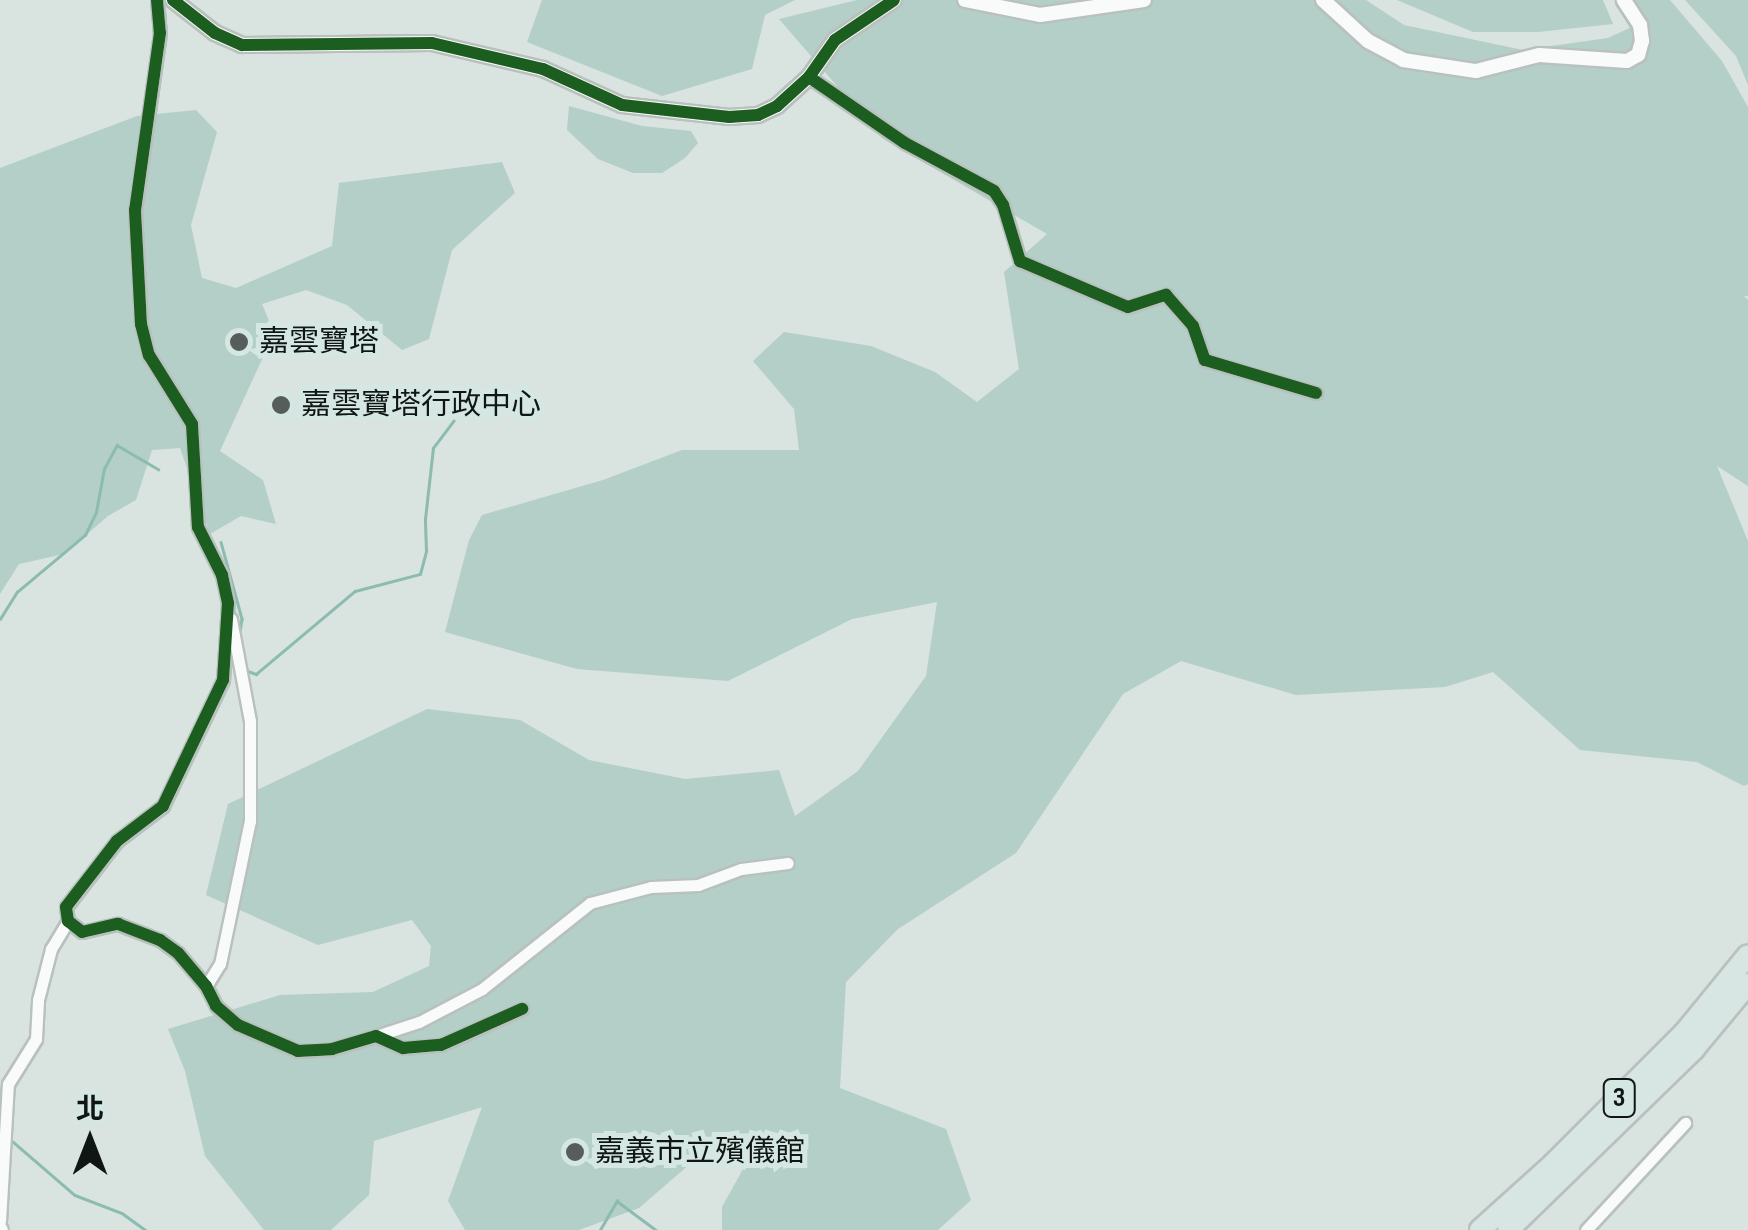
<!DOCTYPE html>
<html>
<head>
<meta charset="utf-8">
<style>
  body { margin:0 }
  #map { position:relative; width:1748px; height:1230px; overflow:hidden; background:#d9e3e0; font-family:"Sofia Sans Condensed","Noto Sans TC",sans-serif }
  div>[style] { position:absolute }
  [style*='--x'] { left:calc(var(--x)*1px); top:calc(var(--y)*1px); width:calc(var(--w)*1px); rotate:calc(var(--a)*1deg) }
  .green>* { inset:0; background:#b3cfc8 }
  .stream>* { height:2.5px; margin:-1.25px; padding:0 1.25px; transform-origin:1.25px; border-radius:1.25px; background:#8cbbb0 }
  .roads { filter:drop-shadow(2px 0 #b9c0be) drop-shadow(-2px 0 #b9c0be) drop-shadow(0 2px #b9c0be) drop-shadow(0 -2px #b9c0be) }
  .minor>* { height:11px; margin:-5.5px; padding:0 5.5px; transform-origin:5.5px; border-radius:5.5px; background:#f9fbfa }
  .tertiary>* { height:14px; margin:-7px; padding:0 7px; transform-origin:7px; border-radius:7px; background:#f9fbfa }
  .motorway>* { height:20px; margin:-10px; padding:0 10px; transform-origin:10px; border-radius:10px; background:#d7e6e3 }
  .cycleway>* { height:12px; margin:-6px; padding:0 6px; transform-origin:6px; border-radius:6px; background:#1b5e20 }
  .dots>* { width:28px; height:28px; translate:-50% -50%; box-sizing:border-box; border:5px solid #d5e7e2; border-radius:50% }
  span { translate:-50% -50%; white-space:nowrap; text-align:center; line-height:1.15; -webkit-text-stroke:10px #d5e7e2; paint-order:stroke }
  .shield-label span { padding:2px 8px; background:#d5e7e2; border:2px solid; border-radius:8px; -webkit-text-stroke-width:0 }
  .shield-label { font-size:28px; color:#101614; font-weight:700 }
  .poi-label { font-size:30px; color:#101614 }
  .left { translate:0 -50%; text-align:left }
  .north { position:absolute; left:40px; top:1090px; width:100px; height:100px; -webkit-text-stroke:8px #d5e7e2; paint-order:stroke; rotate:0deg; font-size:28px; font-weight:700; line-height:40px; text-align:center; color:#101614 }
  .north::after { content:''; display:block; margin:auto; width:35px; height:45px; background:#101614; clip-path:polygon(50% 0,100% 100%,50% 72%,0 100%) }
</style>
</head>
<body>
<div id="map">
  <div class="green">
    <i style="clip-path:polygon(542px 0,795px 0,765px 15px,752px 69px,662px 96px,527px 42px)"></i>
    <i style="clip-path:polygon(857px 0,1366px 0,1404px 25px,1523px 50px,1608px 38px,1640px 23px,1621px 0,1670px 0,1722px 61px,1748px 107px,1748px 296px,1744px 296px,1748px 300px,1748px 486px,1717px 466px,1748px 541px,1748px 784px,1744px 786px,1697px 762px,1580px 750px,1493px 672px,1445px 687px,1296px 695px,1181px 661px,1123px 694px,1016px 853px,898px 929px,846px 982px,840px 1088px,946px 1129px,971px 1200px,938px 1230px,722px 1230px,722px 1207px,763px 1133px,713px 1144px,639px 1208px,579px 1230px,465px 1230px,448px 1201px,482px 1107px,374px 1141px,369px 1195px,331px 1230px,264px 1230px,205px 1156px,185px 1071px,168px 1029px,280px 995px,373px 992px,429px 966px,431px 946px,412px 920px,318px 945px,206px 895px,228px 804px,427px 709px,520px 720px,589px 760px,685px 779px,779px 770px,795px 816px,858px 771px,926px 676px,937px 602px,852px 619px,728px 681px,577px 669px,445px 632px,469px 540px,482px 515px,603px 480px,682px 450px,799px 450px,794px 409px,753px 361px,784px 332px,871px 346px,935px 372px,977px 402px,1019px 369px,1004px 272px,1047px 234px,882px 138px,779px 19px)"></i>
    <i style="clip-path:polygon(1397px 0,1603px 0,1613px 24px,1538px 32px,1473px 32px)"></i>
    <i style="clip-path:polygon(1685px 0,1748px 0,1748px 85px,1736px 56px)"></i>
    <i style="clip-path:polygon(569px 106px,642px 126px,691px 131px,698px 143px,685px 158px,662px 173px,633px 173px,598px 159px,567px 130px)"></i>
    <i style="clip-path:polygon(196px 110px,217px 132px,191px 225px,202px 278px,236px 288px,332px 246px,339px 183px,502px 162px,515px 193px,452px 250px,429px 339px,402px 350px,347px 305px,306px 290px,262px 304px,274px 333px,220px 451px,263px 480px,276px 524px,241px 516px,210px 534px,180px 448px,152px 450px,136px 500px,108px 516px,64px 554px,19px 564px,0 594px,0 168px,137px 116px)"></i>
  </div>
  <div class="stream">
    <i style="--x:221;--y:542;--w:80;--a:74.7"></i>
    <i style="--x:242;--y:619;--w:20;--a:99"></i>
    <i style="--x:0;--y:619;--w:32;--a:-58"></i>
    <i style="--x:17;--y:592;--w:89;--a:-40"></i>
    <i style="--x:85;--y:535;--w:25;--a:-64"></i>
    <i style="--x:96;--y:512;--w:44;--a:-79.5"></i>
    <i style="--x:104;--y:469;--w:27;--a:-62"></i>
    <i style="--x:117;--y:445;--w:48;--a:30.3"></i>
    <i style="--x:245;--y:670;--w:12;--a:20"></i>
    <i style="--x:256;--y:674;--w:129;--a:-40"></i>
    <i style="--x:355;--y:591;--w:67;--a:-14.7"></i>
    <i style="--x:420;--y:574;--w:24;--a:-75"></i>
    <i style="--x:426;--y:551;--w:32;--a:-92"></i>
    <i style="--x:425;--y:519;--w:71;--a:-83.6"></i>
    <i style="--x:433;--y:448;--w:34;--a:-53"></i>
    <i style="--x:11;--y:1140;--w:84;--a:40.7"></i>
    <i style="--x:75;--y:1195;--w:50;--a:21"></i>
    <i style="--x:122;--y:1213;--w:29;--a:36"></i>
    <i style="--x:600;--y:1230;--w:34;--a:-60"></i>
    <i style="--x:617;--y:1201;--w:49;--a:36.6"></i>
  </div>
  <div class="roads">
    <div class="minor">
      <i style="--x:157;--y:0;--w:33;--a:85"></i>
      <i style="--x:160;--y:33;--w:179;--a:98"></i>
      <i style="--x:135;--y:210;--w:114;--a:87"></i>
      <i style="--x:141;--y:324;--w:32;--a:76"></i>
      <i style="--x:149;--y:355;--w:81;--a:58.1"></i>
      <i style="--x:192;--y:424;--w:103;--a:86.7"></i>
      <i style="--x:198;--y:527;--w:54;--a:63.4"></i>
      <i style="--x:222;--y:575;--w:29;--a:78"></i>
      <i style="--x:228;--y:603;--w:77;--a:93.7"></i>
      <i style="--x:223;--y:680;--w:140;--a:115.5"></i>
      <i style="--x:163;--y:806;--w:58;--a:142.7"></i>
      <i style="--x:117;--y:841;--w:83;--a:127.7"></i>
      <i style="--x:66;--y:907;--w:14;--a:82"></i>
      <i style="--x:68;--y:921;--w:18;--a:38"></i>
      <i style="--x:82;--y:932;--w:37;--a:-13"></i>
      <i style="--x:118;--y:924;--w:45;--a:20.9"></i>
      <i style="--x:160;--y:940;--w:22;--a:36"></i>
      <i style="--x:178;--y:953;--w:43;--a:49.7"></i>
      <i style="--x:206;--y:986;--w:22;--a:63"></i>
      <i style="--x:216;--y:1006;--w:29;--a:41"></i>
      <i style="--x:238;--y:1025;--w:65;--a:23.4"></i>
      <i style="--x:298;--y:1051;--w:34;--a:-3"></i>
      <i style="--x:332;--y:1049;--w:46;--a:-16.5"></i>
      <i style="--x:376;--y:1036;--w:30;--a:24"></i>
      <i style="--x:403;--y:1048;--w:38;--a:-5"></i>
      <i style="--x:441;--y:1045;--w:89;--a:-24"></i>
      <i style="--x:809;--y:77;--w:116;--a:34.5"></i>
      <i style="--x:905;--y:143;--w:101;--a:28.3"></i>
      <i style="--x:994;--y:191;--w:17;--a:57"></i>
      <i style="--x:1003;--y:205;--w:59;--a:73.1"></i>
      <i style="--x:1020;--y:261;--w:117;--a:23.1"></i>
      <i style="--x:1128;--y:307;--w:40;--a:-18"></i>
      <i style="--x:1166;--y:295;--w:41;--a:48.9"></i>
      <i style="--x:1193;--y:326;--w:36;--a:71"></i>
      <i style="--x:1205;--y:360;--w:116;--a:16.6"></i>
      <i style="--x:206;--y:986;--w:26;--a:-58"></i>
      <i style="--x:220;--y:964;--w:146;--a:-78.2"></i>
      <i style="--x:250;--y:821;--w:100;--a:-90"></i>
      <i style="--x:250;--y:721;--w:104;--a:-100.6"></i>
      <i style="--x:376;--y:1036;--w:45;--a:-18"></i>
      <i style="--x:419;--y:1022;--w:71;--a:-27.6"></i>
      <i style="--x:482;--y:989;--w:138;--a:-38.5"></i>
      <i style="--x:590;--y:903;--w:63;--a:-14.7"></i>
      <i style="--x:651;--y:887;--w:47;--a:-2.4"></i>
      <i style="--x:698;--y:885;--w:46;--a:-20.4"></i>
      <i style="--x:741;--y:869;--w:47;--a:-7.3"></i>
      <i style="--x:0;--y:1221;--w:137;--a:-86.7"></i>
      <i style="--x:8;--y:1084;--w:53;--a:-58.1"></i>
      <i style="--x:36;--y:1039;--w:39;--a:-87"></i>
      <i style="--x:38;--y:1000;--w:53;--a:-75.7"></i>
      <i style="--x:51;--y:949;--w:33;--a:-59"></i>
      <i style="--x:1586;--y:1230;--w:146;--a:-47.2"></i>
    </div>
    <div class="tertiary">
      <i style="--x:173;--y:0;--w:53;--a:38.2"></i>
      <i style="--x:215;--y:33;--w:30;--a:24"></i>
      <i style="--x:242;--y:45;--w:190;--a:-0.6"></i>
      <i style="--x:432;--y:43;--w:114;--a:13.2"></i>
      <i style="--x:543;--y:69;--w:87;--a:24.5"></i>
      <i style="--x:622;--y:105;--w:108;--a:6.4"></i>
      <i style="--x:729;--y:117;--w:29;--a:-4"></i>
      <i style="--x:758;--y:115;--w:21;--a:-25"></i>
      <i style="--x:777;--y:106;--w:43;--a:-42.2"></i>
      <i style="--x:809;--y:77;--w:45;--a:-54.9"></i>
      <i style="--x:835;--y:40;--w:71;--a:-34.1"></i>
      <i style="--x:965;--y:0;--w:76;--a:11.3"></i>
      <i style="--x:1040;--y:15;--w:105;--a:-8.2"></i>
      <i style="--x:1323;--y:0;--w:61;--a:42.3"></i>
      <i style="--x:1368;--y:41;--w:40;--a:28"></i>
      <i style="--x:1403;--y:60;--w:74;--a:8.6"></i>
      <i style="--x:1476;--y:71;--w:65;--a:-14.3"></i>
      <i style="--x:1539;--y:55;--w:88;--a:3.9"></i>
      <i style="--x:1627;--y:61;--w:13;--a:-29"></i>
      <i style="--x:1638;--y:55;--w:15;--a:-74"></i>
      <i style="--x:1642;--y:41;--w:16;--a:-97"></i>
      <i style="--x:1640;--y:25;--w:30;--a:-123"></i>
      <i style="--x:0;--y:1229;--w:1;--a:45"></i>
    </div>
    <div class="motorway">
      <i style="--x:1480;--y:1230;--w:98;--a:-42.1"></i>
      <i style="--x:1553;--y:1164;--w:187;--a:-45"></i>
      <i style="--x:1685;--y:1032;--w:99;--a:-50.7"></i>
      <i style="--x:1508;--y:1230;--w:260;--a:-44.2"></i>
      <i style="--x:1694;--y:1049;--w:85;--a:-50.3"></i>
    </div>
  </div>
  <div class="cycleway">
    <i style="--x:157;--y:0;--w:33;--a:85"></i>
    <i style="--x:160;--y:33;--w:179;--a:98"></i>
    <i style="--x:135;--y:210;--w:114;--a:87"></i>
    <i style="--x:141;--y:324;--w:32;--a:76"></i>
    <i style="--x:149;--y:355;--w:81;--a:58.1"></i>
    <i style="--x:192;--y:424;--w:103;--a:86.7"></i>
    <i style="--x:198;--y:527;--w:54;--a:63.4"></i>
    <i style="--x:222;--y:575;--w:29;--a:78"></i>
    <i style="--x:228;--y:603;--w:77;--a:93.7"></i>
    <i style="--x:223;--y:680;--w:140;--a:115.5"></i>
    <i style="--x:163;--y:806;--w:58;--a:142.7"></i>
    <i style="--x:117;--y:841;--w:83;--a:127.7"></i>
    <i style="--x:66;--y:907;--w:14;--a:82"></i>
    <i style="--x:68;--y:921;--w:18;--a:38"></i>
    <i style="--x:82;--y:932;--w:37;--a:-13"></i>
    <i style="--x:118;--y:924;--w:45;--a:20.9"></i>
    <i style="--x:160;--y:940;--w:22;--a:36"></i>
    <i style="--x:178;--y:953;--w:43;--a:49.7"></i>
    <i style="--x:206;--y:986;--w:22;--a:63"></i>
    <i style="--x:216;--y:1006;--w:29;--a:41"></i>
    <i style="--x:238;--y:1025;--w:65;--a:23.4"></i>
    <i style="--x:298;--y:1051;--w:34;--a:-3"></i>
    <i style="--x:332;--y:1049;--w:46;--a:-16.5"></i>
    <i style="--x:376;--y:1036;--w:30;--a:24"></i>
    <i style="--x:403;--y:1048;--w:38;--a:-5"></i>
    <i style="--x:441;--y:1045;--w:89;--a:-24"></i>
    <i style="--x:173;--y:0;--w:53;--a:38.2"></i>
    <i style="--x:215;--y:33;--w:30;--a:24"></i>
    <i style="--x:242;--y:45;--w:190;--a:-0.6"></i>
    <i style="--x:432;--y:43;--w:114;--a:13.2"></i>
    <i style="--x:543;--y:69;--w:87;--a:24.5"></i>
    <i style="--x:622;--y:105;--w:108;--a:6.4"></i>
    <i style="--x:729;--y:117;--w:29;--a:-4"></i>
    <i style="--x:758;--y:115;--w:21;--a:-25"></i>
    <i style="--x:777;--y:106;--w:43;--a:-42.2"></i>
    <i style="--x:809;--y:77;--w:45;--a:-54.9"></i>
    <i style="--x:835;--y:40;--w:71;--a:-34.1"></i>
    <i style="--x:809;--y:77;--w:116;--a:34.5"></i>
    <i style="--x:905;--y:143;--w:101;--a:28.3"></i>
    <i style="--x:994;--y:191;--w:17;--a:57"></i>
    <i style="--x:1003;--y:205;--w:59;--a:73.1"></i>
    <i style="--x:1020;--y:261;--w:117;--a:23.1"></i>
    <i style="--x:1128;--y:307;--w:40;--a:-18"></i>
    <i style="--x:1166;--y:295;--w:41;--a:48.9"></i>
    <i style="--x:1193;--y:326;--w:36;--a:71"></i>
    <i style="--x:1205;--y:360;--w:116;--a:16.6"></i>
  </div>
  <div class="dots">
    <i style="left:239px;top:342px;background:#565e5b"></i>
    <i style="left:281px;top:405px;background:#565e5b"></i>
    <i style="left:575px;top:1152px;background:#565e5b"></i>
  </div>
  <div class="shield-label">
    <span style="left:1619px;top:1098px">3</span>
  </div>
  <div class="poi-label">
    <span class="left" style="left:259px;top:342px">嘉雲寶塔</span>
    <span class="left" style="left:301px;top:405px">嘉雲寶塔行政中心</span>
    <span class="left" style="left:595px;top:1152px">嘉義市立殯儀館</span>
  </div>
  <div class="north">北</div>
</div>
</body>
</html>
